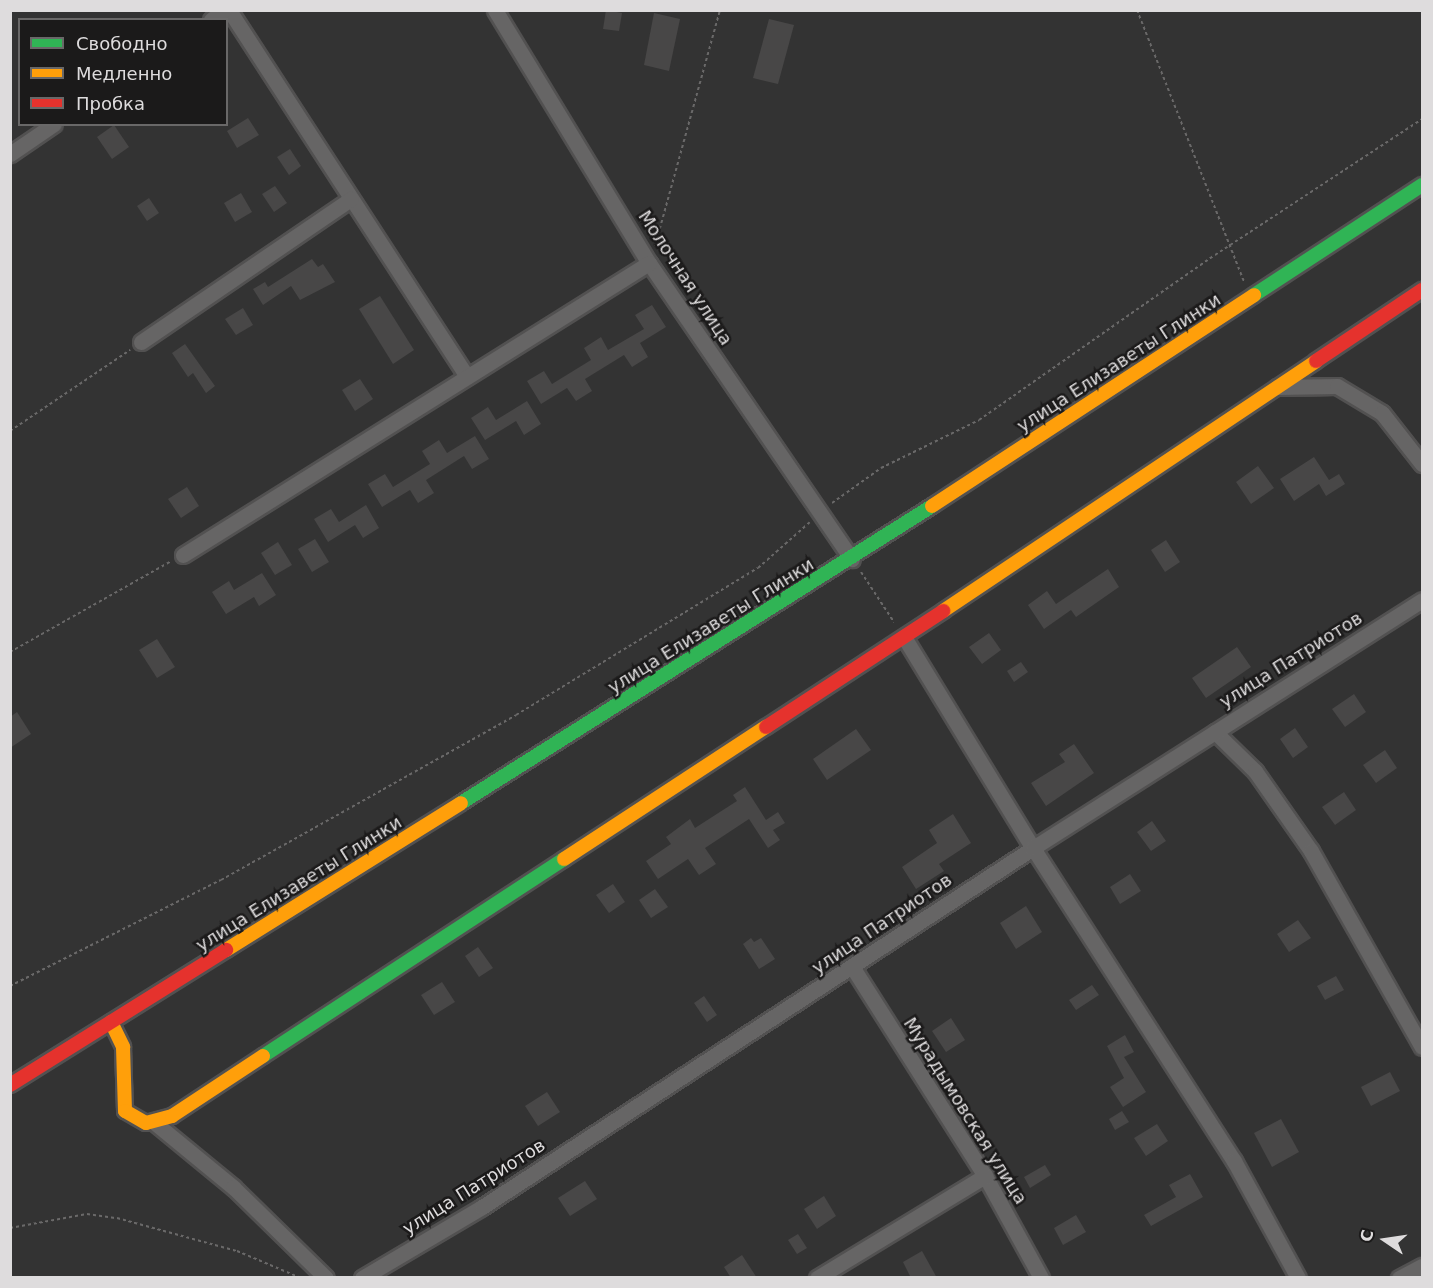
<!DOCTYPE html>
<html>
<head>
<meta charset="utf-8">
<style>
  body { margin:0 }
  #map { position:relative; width:1433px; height:1288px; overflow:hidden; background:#333; font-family:"DejaVu Sans",sans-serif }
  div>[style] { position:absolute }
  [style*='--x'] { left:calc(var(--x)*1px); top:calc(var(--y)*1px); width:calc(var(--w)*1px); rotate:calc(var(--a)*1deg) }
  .building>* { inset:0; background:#484747 }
  .path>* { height:2px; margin-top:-1px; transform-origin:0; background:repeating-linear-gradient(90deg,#6a6969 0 3px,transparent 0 6px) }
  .roads { filter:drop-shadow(2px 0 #525151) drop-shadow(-2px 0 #525151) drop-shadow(0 2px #525151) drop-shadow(0 -2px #525151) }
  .street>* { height:15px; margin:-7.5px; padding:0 7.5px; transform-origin:7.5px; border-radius:7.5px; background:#666565 }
  .fast>* { height:14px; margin:-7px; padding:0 7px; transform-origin:7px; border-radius:7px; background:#30b455 }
  .slow>* { height:14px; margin:-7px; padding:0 7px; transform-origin:7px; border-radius:7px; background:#ff9f0a }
  .jam>* { height:14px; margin:-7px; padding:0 7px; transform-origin:7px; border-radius:7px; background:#e5322d }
  span { translate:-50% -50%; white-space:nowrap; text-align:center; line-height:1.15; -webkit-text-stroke:5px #1b1a1a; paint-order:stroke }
  .street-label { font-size:18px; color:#dedcdd }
  .frame { position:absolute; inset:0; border:12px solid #dedcdd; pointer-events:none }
  .legend { position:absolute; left:18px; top:18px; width:210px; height:108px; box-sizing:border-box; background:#1b1a1a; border:2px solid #696868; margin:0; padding:8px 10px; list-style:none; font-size:18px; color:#dedcdd }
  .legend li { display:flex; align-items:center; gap:12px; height:30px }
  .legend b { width:30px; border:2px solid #696868 }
  .north { position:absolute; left:1355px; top:1210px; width:60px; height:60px; -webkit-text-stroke:4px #1b1a1a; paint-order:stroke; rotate:283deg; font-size:16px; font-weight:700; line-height:24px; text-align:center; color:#dedcdd }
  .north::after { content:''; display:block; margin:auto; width:21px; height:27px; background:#dedcdd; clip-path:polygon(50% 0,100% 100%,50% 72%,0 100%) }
</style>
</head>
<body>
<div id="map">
  <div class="building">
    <i style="clip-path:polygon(606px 10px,622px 13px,619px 31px,603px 29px)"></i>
    <i style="clip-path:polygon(654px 13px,680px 19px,669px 71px,644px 65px)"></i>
    <i style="clip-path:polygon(769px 19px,794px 25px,778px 84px,753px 78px)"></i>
    <i style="clip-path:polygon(248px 118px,259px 135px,237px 148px,227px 131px)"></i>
    <i style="clip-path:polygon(114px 125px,129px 147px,112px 159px,97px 137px)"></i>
    <i style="clip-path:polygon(290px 149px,301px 166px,289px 175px,277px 157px)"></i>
    <i style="clip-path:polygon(275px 186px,287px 203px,274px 212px,262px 194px)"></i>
    <i style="clip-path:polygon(241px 193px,252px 212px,235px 222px,224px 203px)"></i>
    <i style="clip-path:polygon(149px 198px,159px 213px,147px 221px,137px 206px)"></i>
    <i style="clip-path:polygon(312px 259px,318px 267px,323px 264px,335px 282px,300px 300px,291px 286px,263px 305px,253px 289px,265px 282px,268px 287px)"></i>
    <i style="clip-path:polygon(380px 296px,414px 350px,393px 364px,359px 309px)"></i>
    <i style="clip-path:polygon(652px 305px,666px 327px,640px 343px,648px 357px,632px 367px,624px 355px,585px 379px,592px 391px,576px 401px,567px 388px,541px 404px,527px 381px,544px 371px,552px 384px,591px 360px,584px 348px,601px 337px,608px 350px,644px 329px,635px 315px)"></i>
    <i style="clip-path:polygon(243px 308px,253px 325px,236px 335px,225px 319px)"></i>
    <i style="clip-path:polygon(185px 344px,215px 386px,206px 393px,193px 373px,188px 377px,172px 353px)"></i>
    <i style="clip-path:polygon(360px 379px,373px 399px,355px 411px,342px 390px)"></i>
    <i style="clip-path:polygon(527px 401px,541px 424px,524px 435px,516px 421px,485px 440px,471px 418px,488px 407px,496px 420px)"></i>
    <i style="clip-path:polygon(475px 436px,489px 459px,472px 469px,464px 456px,426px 480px,434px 493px,418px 503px,410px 490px,382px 507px,368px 484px,385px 474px,393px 487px,430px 464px,422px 451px,439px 440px,447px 453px)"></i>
    <i style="clip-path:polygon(1314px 457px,1329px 480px,1339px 474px,1345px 484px,1326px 496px,1319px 484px,1294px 501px,1280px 479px)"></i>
    <i style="clip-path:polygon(1258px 466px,1274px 488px,1251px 504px,1236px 482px)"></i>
    <i style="clip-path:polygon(187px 487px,199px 506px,181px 518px,168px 499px)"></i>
    <i style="clip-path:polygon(366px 505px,379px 528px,363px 538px,355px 525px,328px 542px,314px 519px,331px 509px,339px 522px)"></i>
    <i style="clip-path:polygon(315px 539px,329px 562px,312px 572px,298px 549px)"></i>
    <i style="clip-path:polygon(1166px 540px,1180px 562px,1165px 572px,1151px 550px)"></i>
    <i style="clip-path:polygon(278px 542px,292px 565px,275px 575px,261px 553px)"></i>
    <i style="clip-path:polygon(1108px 569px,1119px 587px,1076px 617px,1071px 610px,1044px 629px,1028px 605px,1047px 591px,1056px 604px)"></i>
    <i style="clip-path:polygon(262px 573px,276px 595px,259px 606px,254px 597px,226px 614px,212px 592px,229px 581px,234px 590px)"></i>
    <i style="clip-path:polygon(989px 633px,1001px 650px,982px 664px,969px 647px)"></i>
    <i style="clip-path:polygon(157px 639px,175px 667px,157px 678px,139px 650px)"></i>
    <i style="clip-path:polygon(1237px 647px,1251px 667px,1206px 698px,1192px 678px)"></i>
    <i style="clip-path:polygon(1021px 662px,1028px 672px,1014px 682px,1007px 671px)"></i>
    <i style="clip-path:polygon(1354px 694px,1366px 712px,1345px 727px,1332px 709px)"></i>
    <i style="clip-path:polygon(17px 712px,31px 734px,10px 748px,10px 717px)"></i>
    <i style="clip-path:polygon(1295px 728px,1308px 747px,1293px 758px,1280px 739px)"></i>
    <i style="clip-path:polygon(856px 729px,871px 750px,827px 780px,813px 759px)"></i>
    <i style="clip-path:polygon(1074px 744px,1094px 773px,1046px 806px,1031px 783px,1065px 762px,1059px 754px)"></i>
    <i style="clip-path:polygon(1385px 750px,1397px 768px,1376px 783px,1363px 765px)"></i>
    <i style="clip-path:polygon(745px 787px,766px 820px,778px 812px,785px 823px,773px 830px,780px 840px,768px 848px,749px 819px,705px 848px,716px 864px,699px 875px,688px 859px,658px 879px,646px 861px,671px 844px,666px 837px,690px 819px,695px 828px,737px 801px,733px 795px)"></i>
    <i style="clip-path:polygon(1344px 792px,1356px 810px,1335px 825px,1322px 807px)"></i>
    <i style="clip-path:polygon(953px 814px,971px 843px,939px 864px,944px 871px,916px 889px,902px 867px,937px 843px,929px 830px)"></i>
    <i style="clip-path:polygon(1152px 821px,1166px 841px,1151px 851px,1137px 832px)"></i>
    <i style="clip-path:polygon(1130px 874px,1141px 891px,1120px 904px,1110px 887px)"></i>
    <i style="clip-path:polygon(613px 884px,625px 902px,609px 913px,596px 895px)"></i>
    <i style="clip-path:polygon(655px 889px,668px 907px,651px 918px,639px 900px)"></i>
    <i style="clip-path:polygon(1026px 906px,1042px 932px,1016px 949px,1000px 923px)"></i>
    <i style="clip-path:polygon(1298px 920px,1311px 938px,1289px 952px,1277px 934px)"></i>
    <i style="clip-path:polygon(751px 938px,754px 942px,761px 938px,775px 959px,759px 969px,743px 944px)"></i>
    <i style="clip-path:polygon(478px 947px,493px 968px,479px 977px,465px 956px)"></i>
    <i style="clip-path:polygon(1336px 976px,1344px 990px,1325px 1000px,1317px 986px)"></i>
    <i style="clip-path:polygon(442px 982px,455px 1002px,434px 1015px,421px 995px)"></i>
    <i style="clip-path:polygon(1092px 985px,1099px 995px,1076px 1010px,1069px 1000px)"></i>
    <i style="clip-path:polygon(704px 996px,717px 1015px,707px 1022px,694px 1003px)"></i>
    <i style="clip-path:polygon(951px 1018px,965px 1040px,946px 1052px,932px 1031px)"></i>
    <i style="clip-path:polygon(1125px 1035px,1134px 1052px,1124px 1057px,1146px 1092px,1123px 1107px,1110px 1087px,1124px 1078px,1107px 1046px)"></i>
    <i style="clip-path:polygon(1390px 1072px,1400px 1091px,1371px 1106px,1361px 1087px)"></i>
    <i style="clip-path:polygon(547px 1092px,560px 1112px,538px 1126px,525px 1106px)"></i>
    <i style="clip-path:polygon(1122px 1111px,1129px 1122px,1115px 1130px,1109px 1119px)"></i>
    <i style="clip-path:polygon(1281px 1119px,1299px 1152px,1272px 1167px,1254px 1133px)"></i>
    <i style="clip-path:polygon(1157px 1124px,1168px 1141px,1146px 1156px,1134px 1138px)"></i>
    <i style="clip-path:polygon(1045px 1165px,1051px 1175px,1030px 1188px,1024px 1177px)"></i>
    <i style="clip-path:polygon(1190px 1174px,1203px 1197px,1151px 1226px,1144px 1215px,1176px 1197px,1169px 1185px)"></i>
    <i style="clip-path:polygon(585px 1181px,597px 1199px,570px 1216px,558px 1198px)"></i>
    <i style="clip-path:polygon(824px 1196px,836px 1216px,817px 1229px,804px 1209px)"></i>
    <i style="clip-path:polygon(1076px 1215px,1086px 1232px,1063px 1245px,1054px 1228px)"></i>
    <i style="clip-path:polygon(798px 1234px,807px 1248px,797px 1254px,788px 1240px)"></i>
    <i style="clip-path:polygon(922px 1251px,937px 1278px,911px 1278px,903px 1262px)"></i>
    <i style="clip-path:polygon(742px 1255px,757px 1278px,731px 1278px,724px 1267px)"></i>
  </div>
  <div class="path">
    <i style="--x:1137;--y:10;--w:292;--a:68.5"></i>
    <i style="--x:655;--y:246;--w:245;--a:-74.6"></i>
    <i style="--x:10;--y:431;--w:145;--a:-34"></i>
    <i style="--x:832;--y:503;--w:60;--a:-35.5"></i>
    <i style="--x:881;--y:468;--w:109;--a:-26.1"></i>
    <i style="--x:979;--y:420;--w:288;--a:-35"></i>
    <i style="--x:1215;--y:255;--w:248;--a:-33.3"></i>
    <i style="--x:861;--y:572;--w:60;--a:56.6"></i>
    <i style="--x:10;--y:652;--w:184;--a:-29.4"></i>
    <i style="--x:10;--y:986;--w:236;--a:-26.7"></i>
    <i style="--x:221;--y:880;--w:338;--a:-29.2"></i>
    <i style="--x:516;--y:715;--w:283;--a:-31.3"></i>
    <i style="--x:758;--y:568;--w:69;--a:-41.5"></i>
    <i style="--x:10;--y:1228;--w:78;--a:-10.3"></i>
    <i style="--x:87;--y:1214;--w:30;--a:8"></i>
    <i style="--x:117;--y:1218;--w:124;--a:15.4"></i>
    <i style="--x:237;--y:1251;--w:69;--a:22.9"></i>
  </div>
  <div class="roads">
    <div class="street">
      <i style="--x:229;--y:10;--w:437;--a:57"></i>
      <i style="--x:495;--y:10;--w:296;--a:58.7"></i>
      <i style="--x:649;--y:263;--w:359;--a:55.6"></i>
      <i style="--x:211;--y:20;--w:16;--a:-38"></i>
      <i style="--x:10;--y:154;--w:53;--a:-34.3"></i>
      <i style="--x:141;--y:342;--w:254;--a:-34.3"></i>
      <i style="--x:1277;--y:387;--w:60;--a:-1"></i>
      <i style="--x:1337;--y:386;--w:52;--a:31"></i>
      <i style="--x:1382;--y:413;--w:65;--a:51.9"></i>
      <i style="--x:183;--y:555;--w:550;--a:-32.07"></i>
      <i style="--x:904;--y:637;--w:247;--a:58.6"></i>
      <i style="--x:1033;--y:848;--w:372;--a:57.3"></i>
      <i style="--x:1234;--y:1161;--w:133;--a:61.3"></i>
      <i style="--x:1215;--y:732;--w:56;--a:44.3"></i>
      <i style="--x:1255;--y:771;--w:98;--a:55"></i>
      <i style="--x:1311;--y:851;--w:225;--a:60.5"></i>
      <i style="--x:853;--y:968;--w:246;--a:57.6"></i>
      <i style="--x:985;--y:1176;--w:116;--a:61.2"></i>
      <i style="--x:155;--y:1123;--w:101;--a:39.4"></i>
      <i style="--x:233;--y:1187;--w:130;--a:44.4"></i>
      <i style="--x:362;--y:1278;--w:139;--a:-30.6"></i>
      <i style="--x:482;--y:1207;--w:658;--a:-33.09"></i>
      <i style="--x:1033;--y:848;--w:461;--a:-32.5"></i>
      <i style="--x:817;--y:1278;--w:197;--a:-31.3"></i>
      <i style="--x:1399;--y:1278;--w:26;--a:-28"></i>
    </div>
    <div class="fast">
      <i style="--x:1254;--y:295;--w:201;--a:-33.2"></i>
      <i style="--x:461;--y:803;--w:557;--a:-32.23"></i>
      <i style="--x:263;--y:1056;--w:360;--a:-33.2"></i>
    </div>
    <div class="slow">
      <i style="--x:932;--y:506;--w:385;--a:-33.2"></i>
      <i style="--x:943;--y:611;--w:449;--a:-33.8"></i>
      <i style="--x:564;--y:859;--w:241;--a:-33.2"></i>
      <i style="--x:226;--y:950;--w:277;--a:-32"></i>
      <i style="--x:111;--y:1022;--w:28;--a:64"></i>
      <i style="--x:123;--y:1047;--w:64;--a:88.2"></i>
      <i style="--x:125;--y:1111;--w:24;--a:30"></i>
      <i style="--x:146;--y:1123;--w:27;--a:-15"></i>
      <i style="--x:172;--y:1116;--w:109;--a:-33.4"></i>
    </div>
    <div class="jam">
      <i style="--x:1316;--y:361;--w:128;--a:-33.8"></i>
      <i style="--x:766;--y:727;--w:212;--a:-33.2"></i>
      <i style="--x:10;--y:1085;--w:255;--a:-32"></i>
    </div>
  </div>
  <div class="street-label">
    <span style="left:685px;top:278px;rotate:57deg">Молочная улица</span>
    <span style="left:1119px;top:363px;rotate:-33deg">улица Елизаветы Глинки</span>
    <span style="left:711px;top:626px;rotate:-32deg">улица Елизаветы Глинки</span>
    <span style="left:1291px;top:660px;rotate:-32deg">улица Патриотов</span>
    <span style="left:299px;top:884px;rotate:-32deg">улица Елизаветы Глинки</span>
    <span style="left:882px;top:924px;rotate:-34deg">улица Патриотов</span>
    <span style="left:965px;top:1111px;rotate:58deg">Мурадымовская улица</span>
    <span style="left:474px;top:1187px;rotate:-32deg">улица Патриотов</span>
  </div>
  <div class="frame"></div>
  <ul class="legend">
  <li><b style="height:8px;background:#30b455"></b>Свободно</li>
  <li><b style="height:8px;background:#ff9f0a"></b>Медленно</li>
  <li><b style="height:8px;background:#e5322d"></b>Пробка</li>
  </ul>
  <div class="north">С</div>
</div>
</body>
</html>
